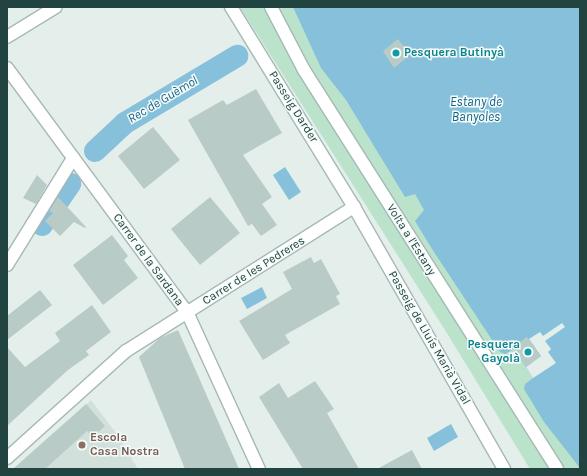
<!DOCTYPE html>
<html>
<head>
<meta charset="utf-8">
<style>
  body { margin:0 }
  #map { position:relative; width:587px; height:476px; overflow:hidden; background:#e4efec; font-family:Karla,sans-serif }
  div>[style] { position:absolute }
  [style*='--x'] { left:calc(var(--x)*1px); top:calc(var(--y)*1px); width:calc(var(--w)*1px); rotate:calc(var(--a)*1deg) }
  .built>* { inset:0; background:#d2e0dc }
  .green>* { inset:0; background:#bbe3cc }
  .water>* { inset:0; background:#86c0da }
  .pier>* { inset:0; background:#e4efec }
  .canal>* { height:22px; margin:-11px; padding:0 11px; transform-origin:11px; border-radius:11px; background:#86c0da }
  .building>* { inset:0; background:#b9cbc6 }
  .roads { filter:drop-shadow(1px 0 #a6b8b5) drop-shadow(-1px 0 #a6b8b5) drop-shadow(0 1px #a6b8b5) drop-shadow(0 -1px #a6b8b5) }
  .pedestrian>* { height:12px; margin:-6px; padding:0 6px; transform-origin:6px; border-radius:6px; background:#fff }
  .minor>* { height:12px; margin:-6px; padding:0 6px; transform-origin:6px; border-radius:6px; background:#fff }
  .tertiary>* { height:12px; margin:-6px; padding:0 6px; transform-origin:6px; border-radius:6px; background:#fff }
  .dots>* { width:11px; height:11px; translate:-50% -50%; box-sizing:border-box; border:2px solid #f5fbf9; border-radius:50% }
  span { translate:-50% -50%; white-space:nowrap; text-align:center; line-height:1.15; -webkit-text-stroke:3px #f5fbf9; paint-order:stroke }
  .culture-label { font-size:12px; color:#0d838f; font-weight:700 }
  .left { translate:0 -50%; text-align:left }
  .right { translate:-100% -50%; text-align:right }
  .street-label { font-size:12px; color:#214440 }
  .education-label { font-size:12px; color:#785e54; font-weight:700 }
  .water-label { font-size:13px; color:#126188; font-style:italic }
  .frame { position:absolute; inset:0; border:8px solid #214440; pointer-events:none }
</style>
</head>
<body>
<div id="map">
  <div class="built">
    <i style="clip-path:polygon(91px 400px,116px 433px,138px 469px,13px 469px)"></i>
  </div>
  <div class="green">
    <i style="clip-path:polygon(240px 7px,357px 7px,514px 348px,533px 378px,580px 395px,580px 469px,530px 469px,445px 330px)"></i>
  </div>
  <div class="water">
    <i style="clip-path:polygon(293px 7px,580px 7px,580px 468px,544px 422px,524px 389px,525px 384px,533px 378px,514px 349px,505px 354px,500px 352px,432px 249px,415px 221px,424px 210px,415px 194px,405px 197px,346px 100px,321px 68px)"></i>
    <i style="clip-path:polygon(285px 167px,301px 192px,289px 200px,273px 175px)"></i>
    <i style="clip-path:polygon(262px 287px,267px 298px,247px 309px,241px 298px)"></i>
    <i style="clip-path:polygon(451px 424px,458px 437px,434px 451px,427px 438px)"></i>
  </div>
  <div class="pier">
    <i style="clip-path:polygon(562px 323px,565px 327px,545px 341px,551px 349px,548px 352px,556px 363px,533px 378px,526px 367px,541px 356px,529px 339px,540px 332px,543px 336px)"></i>
  </div>
  <div class="canal">
    <i style="--x:95;--y:151;--w:41;--a:-43"></i>
    <i style="--x:125;--y:123;--w:131;--a:-30.9"></i>
    <i style="--x:42;--y:225;--w:50;--a:-55.7"></i>
  </div>
  <div class="building">
    <i style="clip-path:polygon(398px 39px,410px 55px,394px 68px,383px 51px)"></i>
    <i style="clip-path:polygon(256px 89px,282px 133px,243px 155px,272px 197px,262px 204px,277px 225px,261px 236px,252px 224px,248px 226px,188px 120px,223px 100px,227px 105px)"></i>
    <i style="clip-path:polygon(153px 127px,180px 160px,144px 189px,118px 156px)"></i>
    <i style="clip-path:polygon(37px 175px,47px 185px,36px 204px,23px 198px)"></i>
    <i style="clip-path:polygon(58px 197px,86px 227px,85px 228px,74px 222px,60px 236px,45px 221px,53px 213px,49px 211px)"></i>
    <i style="clip-path:polygon(210px 197px,240px 233px,200px 265px,171px 229px)"></i>
    <i style="clip-path:polygon(112px 235px,128px 256px,124px 260px,138px 278px,103px 305px,73px 265px)"></i>
    <i style="clip-path:polygon(311px 257px,314px 263px,321px 259px,340px 294px,336px 296px,340px 304px,285px 335px,290px 343px,263px 360px,239px 321px,292px 289px,283px 272px)"></i>
    <i style="clip-path:polygon(40px 290px,52px 305px,7px 340px,7px 316px)"></i>
    <i style="clip-path:polygon(92px 305px,111px 332px,86px 351px,89px 355px,68px 370px,7px 426px,7px 347px,25px 367px,60px 341px,55px 333px)"></i>
    <i style="clip-path:polygon(178px 330px,239px 469px,185px 469px,139px 357px,160px 338px)"></i>
    <i style="clip-path:polygon(527px 337px,541px 356px,526px 367px,513px 347px)"></i>
    <i style="clip-path:polygon(315px 381px,334px 409px,327px 413px,359px 469px,303px 469px,259px 397px,279px 383px,288px 398px)"></i>
    <i style="clip-path:polygon(86px 404px,105px 426px,93px 437px,87px 431px,45px 469px,13px 469px)"></i>
    <i style="clip-path:polygon(412px 450px,422px 469px,377px 469px)"></i>
  </div>
  <div class="roads">
    <div class="pedestrian">
      <i style="--x:271;--y:7;--w:71;--a:62.4"></i>
      <i style="--x:304;--y:70;--w:472;--a:57.6"></i>
    </div>
    <div class="minor">
      <i style="--x:231;--y:7;--w:235;--a:58.4"></i>
      <i style="--x:354;--y:207;--w:302;--a:60.2"></i>
      <i style="--x:7;--y:37;--w:57;--a:-31.5"></i>
      <i style="--x:7;--y:265;--w:126;--a:-58.3"></i>
      <i style="--x:7;--y:458;--w:160;--a:-42"></i>
      <i style="--x:126;--y:351;--w:270;--a:-32.3"></i>
    </div>
    <div class="tertiary">
      <i style="--x:7;--y:68;--w:303;--a:53.6"></i>
      <i style="--x:187;--y:312;--w:173;--a:65.4"></i>
    </div>
  </div>
  <div class="dots">
    <i style="left:396px;top:53px;background:#0f9aa8"></i>
    <i style="left:528px;top:352px;background:#0f9aa8"></i>
    <i style="left:82px;top:445px;background:#8d6e63"></i>
  </div>
  <div class="culture-label">
    <span class="left" style="left:404px;top:53px">Pesquera Butinyà</span>
    <span class="right" style="left:520px;top:352px">Pesquera<br>Gayolà</span>
  </div>
  <div class="street-label">
    <span style="left:293px;top:107px;rotate:58deg">Passeig Darder</span>
    <span style="left:411px;top:240px;rotate:58deg">Volta a l'Estany</span>
    <span style="left:148px;top:260px;rotate:54deg">Carrer de la Sardana</span>
    <span style="left:254px;top:271px;rotate:-32deg">Carrer de les Pedreres</span>
    <span style="left:429px;top:338px;rotate:60deg">Passeig de Lluís Marià Vidal</span>
  </div>
  <div class="education-label">
    <span class="left" style="left:90px;top:445px">Escola<br>Casa Nostra</span>
  </div>
  <div class="water-label">
    <span style="left:163px;top:100px;rotate:-31deg">Rec de Guèmol</span>
    <span style="left:476px;top:110px">Estany de<br>Banyoles</span>
  </div>
  <div class="frame"></div>
</div>
</body>
</html>
